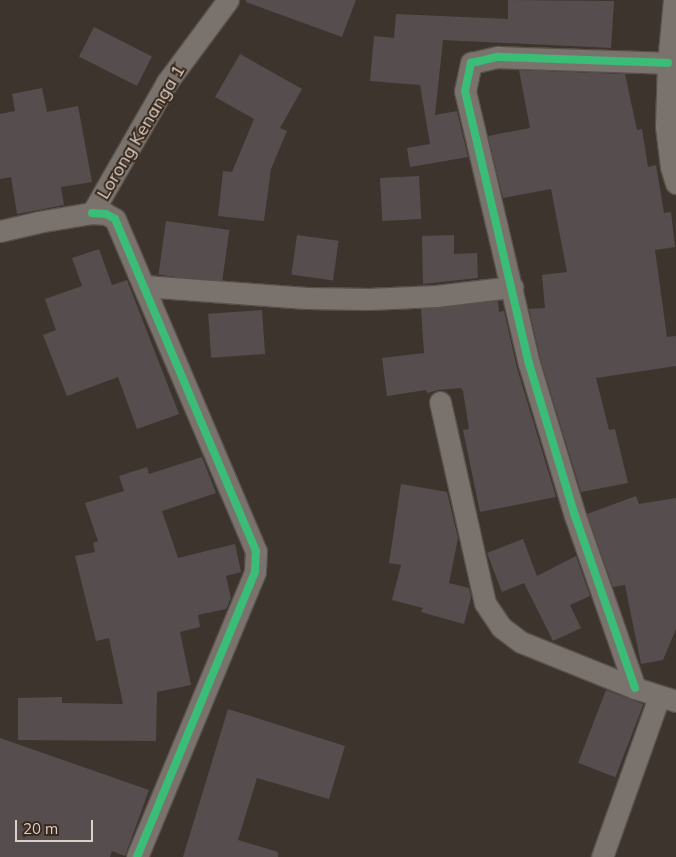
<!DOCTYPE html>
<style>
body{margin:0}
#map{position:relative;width:676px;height:857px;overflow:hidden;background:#3e342e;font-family:Mulish,sans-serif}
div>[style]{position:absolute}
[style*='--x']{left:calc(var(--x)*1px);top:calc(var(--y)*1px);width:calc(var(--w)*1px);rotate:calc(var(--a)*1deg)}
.building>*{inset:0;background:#564e4e;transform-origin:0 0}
.roads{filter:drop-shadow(1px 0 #58504a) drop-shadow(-1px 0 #58504a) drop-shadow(0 1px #58504a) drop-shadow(0 -1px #58504a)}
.minor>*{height:21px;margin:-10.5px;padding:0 10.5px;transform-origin:10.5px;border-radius:10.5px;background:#7a736d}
.cycleway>*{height:8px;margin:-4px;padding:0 4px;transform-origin:4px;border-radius:4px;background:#3abd76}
span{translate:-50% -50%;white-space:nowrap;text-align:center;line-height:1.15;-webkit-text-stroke:4px #3a291d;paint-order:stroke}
.street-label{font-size:18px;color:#dbd0c8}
.scale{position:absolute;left:15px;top:820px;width:78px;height:22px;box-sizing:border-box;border:2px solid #dbd0c8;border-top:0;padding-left:6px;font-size:15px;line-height:18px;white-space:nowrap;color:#dbd0c8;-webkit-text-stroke:4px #3a291d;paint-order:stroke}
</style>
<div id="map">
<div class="building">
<i style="clip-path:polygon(246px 0,356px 0,342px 37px,246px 2px)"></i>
<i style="clip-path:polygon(508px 0,614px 1px,611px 48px,443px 40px,435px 115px,457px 111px,468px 157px,410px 167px,407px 148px,430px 144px,420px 85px,370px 81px,374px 36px,394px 38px,396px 14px,508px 19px)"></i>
<i style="left:94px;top:27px;width:65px;height:33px;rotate:27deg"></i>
<i style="clip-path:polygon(240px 54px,302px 89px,280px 128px,287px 131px,271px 169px,264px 221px,218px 216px,223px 171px,232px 172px,254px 119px,215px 97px)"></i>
<i style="clip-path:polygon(519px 70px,625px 74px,637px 130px,642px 129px,648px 167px,656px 165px,664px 213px,671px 212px,675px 247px,655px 250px,667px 337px,676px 336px,676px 366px,596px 378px,609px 430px,615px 429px,628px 483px,581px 492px,541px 361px,529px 309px,545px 308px,542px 275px,567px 272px,551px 189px,503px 198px,488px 136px,530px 128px)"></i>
<i style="clip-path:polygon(42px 88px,47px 112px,78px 106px,92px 182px,61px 187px,64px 205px,17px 214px,11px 177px,0 179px,0 114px,15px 111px,12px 94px)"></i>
<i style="left:419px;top:176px;width:43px;height:39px;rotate:87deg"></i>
<i style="left:166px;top:221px;width:64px;height:54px;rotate:8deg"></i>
<i style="left:297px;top:235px;width:42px;height:40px;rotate:8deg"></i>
<i style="clip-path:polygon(454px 235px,454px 254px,477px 253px,478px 278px,423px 284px,422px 236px)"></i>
<i style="clip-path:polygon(99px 249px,112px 285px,127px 280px,179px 414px,137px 429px,118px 377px,67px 396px,43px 335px,56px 330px,45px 299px,82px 286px,72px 258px)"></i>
<i style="clip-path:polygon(498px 301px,499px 312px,504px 311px,517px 368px,556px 497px,480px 512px,463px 430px,469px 429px,463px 391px,461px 388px,438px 390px,427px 393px,426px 390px,387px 396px,382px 358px,424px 353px,421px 309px)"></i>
<i style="left:262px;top:310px;width:44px;height:54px;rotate:86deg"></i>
<i style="clip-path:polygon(202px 457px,216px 493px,162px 511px,178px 558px,235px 544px,241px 572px,226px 576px,231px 598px,226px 609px,198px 615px,200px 627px,180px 632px,191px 685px,157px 692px,156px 741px,18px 740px,18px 698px,62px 697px,62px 703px,123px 704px,109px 638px,96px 641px,75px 556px,95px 552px,93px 543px,98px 541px,85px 503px,124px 491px,119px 476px,147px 467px,149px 474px)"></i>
<i style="clip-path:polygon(401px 484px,447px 492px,458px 538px,449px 583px,469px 588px,471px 597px,464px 624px,421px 612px,423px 608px,392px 600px,401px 565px,389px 563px)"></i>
<i style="clip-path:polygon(636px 496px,639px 504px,676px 498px,676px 629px,663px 660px,641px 664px,625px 585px,613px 587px,587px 514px)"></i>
<i style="clip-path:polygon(523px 539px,537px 576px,576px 556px,590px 596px,570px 605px,581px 628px,553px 641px,524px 583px,502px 592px,487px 553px)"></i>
<i style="left:606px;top:690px;width:40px;height:78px;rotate:21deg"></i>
<i style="clip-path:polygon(228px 709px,345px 746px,329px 799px,257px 778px,238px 840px,278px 852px,278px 857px,183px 857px)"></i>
<i style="clip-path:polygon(0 738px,149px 790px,125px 856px,112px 851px,110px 857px,0 857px)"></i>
</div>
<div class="roads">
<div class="minor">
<i style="--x:674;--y:0;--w:63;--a:95.4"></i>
<i style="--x:668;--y:63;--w:63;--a:91.8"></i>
<i style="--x:666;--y:126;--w:41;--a:83"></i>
<i style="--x:671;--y:167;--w:17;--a:73"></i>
<i style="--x:92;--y:213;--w:14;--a:4"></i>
<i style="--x:106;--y:214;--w:10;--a:29"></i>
<i style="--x:115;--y:219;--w:361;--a:67"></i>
<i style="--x:256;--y:551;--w:21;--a:93"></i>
<i style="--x:255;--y:572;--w:308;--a:112.5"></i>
<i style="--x:0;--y:231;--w:39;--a:-13"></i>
<i style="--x:38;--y:222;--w:55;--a:-9.5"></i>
<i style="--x:92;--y:213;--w:151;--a:-60.2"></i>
<i style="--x:167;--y:82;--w:102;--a:-53.4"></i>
<i style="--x:144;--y:286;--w:163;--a:4.2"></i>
<i style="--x:307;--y:298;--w:62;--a:0.9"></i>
<i style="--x:369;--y:299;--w:67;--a:-2.6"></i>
<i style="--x:436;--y:296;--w:77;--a:-6.8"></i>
<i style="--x:440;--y:402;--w:206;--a:77.4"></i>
<i style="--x:485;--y:603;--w:29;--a:56"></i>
<i style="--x:501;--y:627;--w:25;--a:37"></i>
<i style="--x:521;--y:642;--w:123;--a:22"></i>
<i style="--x:635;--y:688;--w:43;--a:17.6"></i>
<i style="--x:635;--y:688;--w:182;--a:-109.2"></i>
<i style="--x:575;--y:516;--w:159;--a:-106.8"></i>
<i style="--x:529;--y:364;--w:280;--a:-103.2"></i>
<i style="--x:465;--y:91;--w:29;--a:-78"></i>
<i style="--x:471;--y:63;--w:28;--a:-13"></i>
<i style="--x:498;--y:57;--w:170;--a:2"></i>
<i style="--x:602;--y:857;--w:170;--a:-70.4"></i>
</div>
</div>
<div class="cycleway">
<i style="--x:92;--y:213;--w:14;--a:4"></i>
<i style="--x:106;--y:214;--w:10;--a:29"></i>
<i style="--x:115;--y:219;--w:361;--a:67"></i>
<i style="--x:256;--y:551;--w:21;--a:93"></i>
<i style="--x:255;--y:572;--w:308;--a:112.5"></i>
<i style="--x:635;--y:688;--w:182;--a:-109.2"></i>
<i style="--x:575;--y:516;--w:159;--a:-106.8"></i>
<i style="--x:529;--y:364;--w:280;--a:-103.2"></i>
<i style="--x:465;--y:91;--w:29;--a:-78"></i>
<i style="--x:471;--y:63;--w:28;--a:-13"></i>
<i style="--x:498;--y:57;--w:170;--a:2"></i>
</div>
<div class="street-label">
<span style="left:141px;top:132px;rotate:-59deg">Lorong Kenanga 1</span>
</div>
<div class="scale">20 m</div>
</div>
